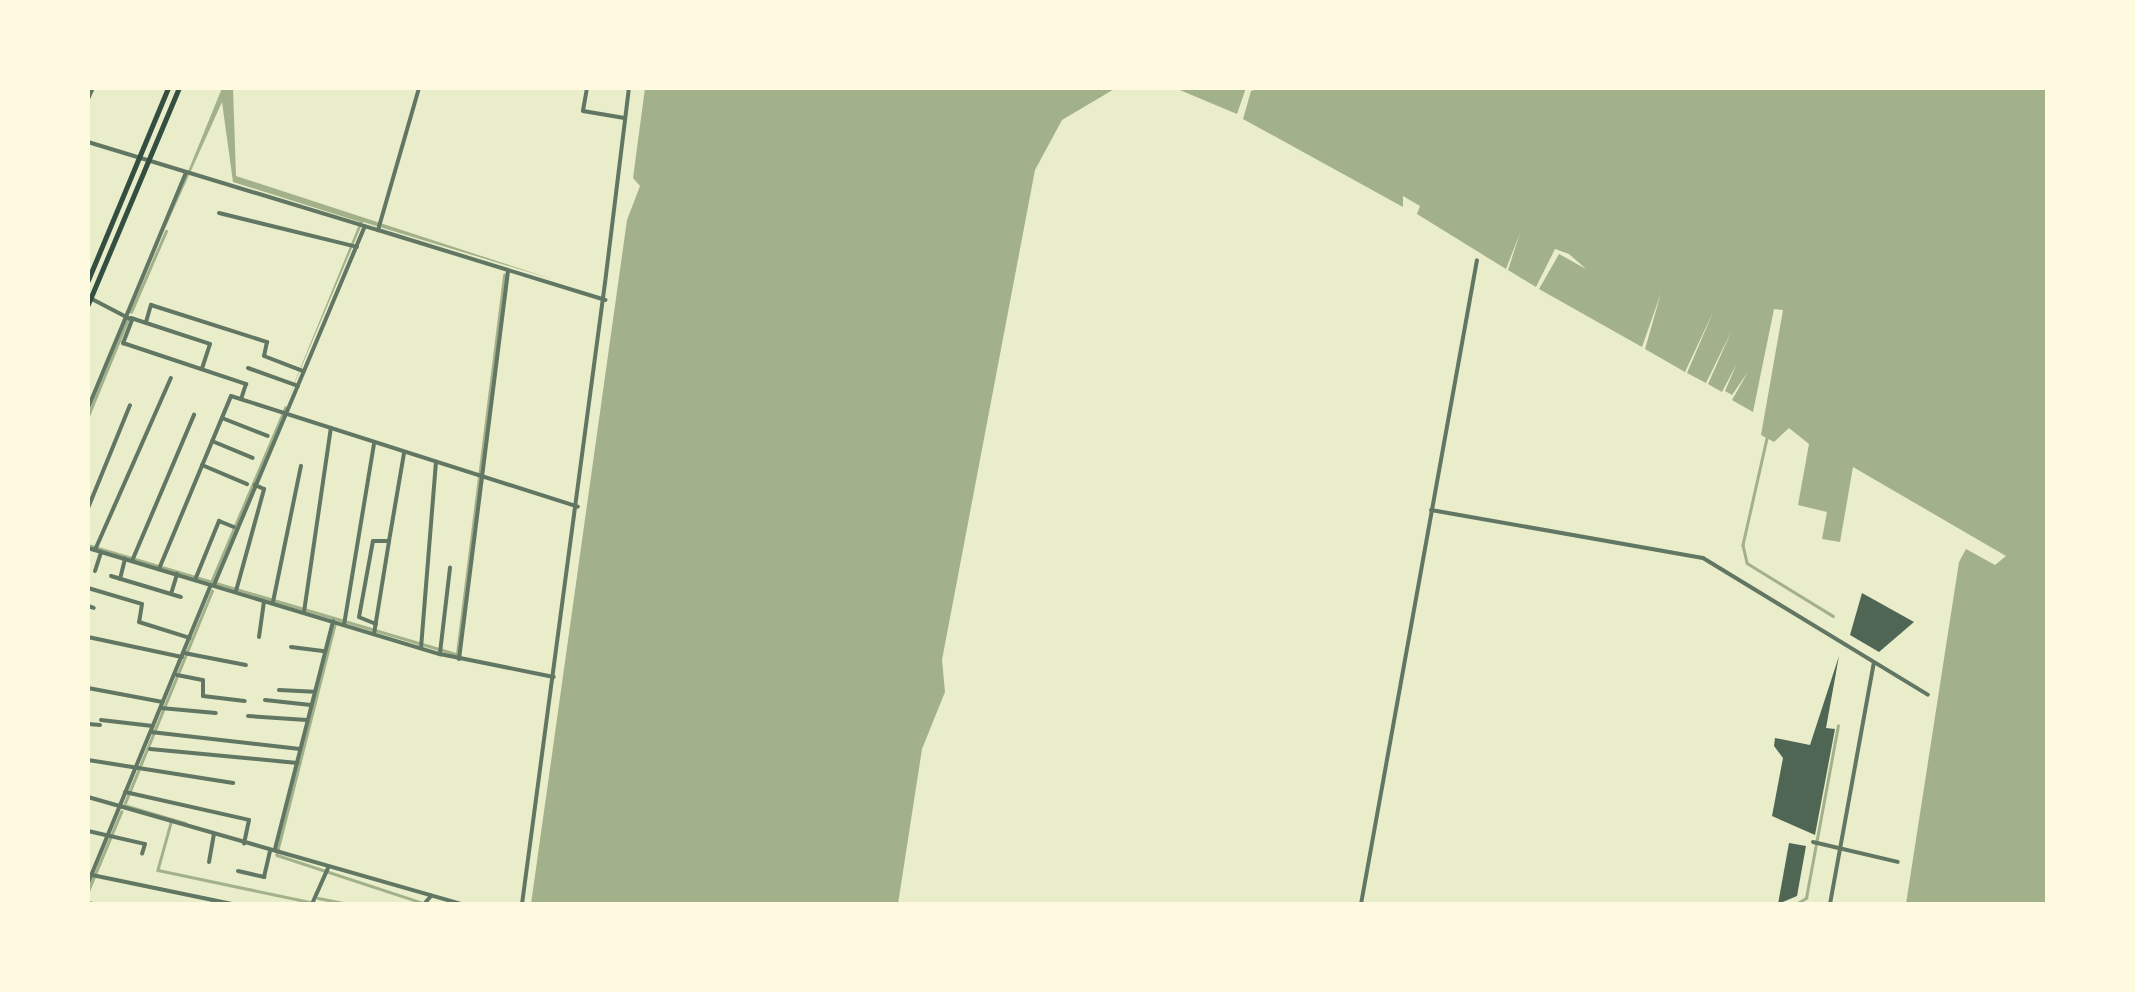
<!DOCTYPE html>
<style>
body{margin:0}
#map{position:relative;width:2135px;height:992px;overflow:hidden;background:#e9edc9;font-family:"Asap Condensed",sans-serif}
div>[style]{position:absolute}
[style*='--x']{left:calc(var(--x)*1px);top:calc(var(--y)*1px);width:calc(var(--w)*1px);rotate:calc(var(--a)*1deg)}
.water>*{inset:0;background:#a3b18a}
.stream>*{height:2.5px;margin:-1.25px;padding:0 1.25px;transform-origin:1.25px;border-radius:1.25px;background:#a3b18a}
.building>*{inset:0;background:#4f6655}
.minor>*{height:4px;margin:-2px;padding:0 2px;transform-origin:2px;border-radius:2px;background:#617663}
.tertiary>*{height:4px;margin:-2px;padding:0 2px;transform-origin:2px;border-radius:2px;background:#617663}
.primary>*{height:5px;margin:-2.5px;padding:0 2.5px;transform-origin:2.5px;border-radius:2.5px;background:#344e41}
span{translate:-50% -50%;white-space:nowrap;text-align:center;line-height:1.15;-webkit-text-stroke:9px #fefae0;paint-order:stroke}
.frame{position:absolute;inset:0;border:90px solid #fefae0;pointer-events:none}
</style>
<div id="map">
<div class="water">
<i style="clip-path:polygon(222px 88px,233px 88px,236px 176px,555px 280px,363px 222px,284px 408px,360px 222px,233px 182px,222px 102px,163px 233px)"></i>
<i style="clip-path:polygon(645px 88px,1116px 88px,1062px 120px,1035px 170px,942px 660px,945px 692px,922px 749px,898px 904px,531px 904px,627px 220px,640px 186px,633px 178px)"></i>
<i style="clip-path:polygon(1175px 88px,1246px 88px,1237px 114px)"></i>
<i style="clip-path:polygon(1262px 88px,2047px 88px,2047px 904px,1906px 904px,1959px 562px,1966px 549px,1995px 565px,2006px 556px,1853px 467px,1840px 542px,1822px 539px,1827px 512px,1798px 505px,1809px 444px,1789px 428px,1774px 442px,1761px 435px,1783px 310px,1774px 309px,1753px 412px,1732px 400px,1748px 372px,1732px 395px,1725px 391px,1737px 363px,1722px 392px,1708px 384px,1732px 330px,1706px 383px,1687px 373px,1714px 310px,1685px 372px,1645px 349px,1661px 293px,1642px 347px,1539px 289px,1559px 254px,1586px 269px,1569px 254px,1555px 249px,1536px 287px,1508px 270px,1520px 233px,1506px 269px,1417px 214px,1420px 206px,1403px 196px,1403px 207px,1243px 119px,1251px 91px)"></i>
</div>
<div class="stream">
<i style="--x:131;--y:312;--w:88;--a:-66.6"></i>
<i style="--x:88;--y:416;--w:103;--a:-67.7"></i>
<i style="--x:1768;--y:434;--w:114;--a:102.7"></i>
<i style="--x:1743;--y:545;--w:18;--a:77"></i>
<i style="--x:1747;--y:563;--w:101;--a:31.6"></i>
<i style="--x:88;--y:545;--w:385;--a:16.5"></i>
<i style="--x:457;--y:654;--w:382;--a:-82.9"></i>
<i style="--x:212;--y:580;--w:187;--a:-67"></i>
<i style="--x:335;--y:625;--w:237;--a:104.2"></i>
<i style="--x:277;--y:855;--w:157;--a:18.2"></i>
<i style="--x:125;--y:803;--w:229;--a:-67.7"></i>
<i style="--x:124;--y:805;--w:64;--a:16.4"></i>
<i style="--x:171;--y:823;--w:49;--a:105.5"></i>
<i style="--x:158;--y:870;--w:155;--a:11.9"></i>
<i style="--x:88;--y:891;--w:86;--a:-67.3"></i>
<i style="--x:318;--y:898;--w:31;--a:11"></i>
<i style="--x:1796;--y:904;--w:12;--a:-31"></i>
<i style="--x:1806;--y:898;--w:175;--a:-79.5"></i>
</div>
<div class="building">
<i style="clip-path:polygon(1862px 593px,1914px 622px,1879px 652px,1850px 635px)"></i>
<i style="clip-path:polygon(1839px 656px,1826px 728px,1835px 729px,1815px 835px,1772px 816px,1783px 758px,1774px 746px,1775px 738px,1810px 745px)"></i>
<i style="clip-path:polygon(1789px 843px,1806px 846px,1797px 896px,1778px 904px)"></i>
</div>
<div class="minor">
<i style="--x:587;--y:88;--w:23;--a:100"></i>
<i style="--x:583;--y:111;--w:42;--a:9.7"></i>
<i style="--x:88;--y:99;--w:12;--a:-66"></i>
<i style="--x:88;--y:142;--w:303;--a:16.9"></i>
<i style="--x:219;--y:213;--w:142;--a:13.8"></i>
<i style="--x:605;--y:283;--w:196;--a:-83"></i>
<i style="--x:90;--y:298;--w:47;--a:27.6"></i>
<i style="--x:132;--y:320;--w:25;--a:111"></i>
<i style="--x:123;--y:343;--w:130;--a:18.4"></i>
<i style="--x:246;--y:384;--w:16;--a:108"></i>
<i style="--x:131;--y:318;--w:83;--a:18.2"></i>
<i style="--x:210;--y:344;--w:26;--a:108"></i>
<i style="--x:146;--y:322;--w:18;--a:-74"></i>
<i style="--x:151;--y:305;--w:122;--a:17.7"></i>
<i style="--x:267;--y:342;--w:14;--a:102"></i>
<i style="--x:264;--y:356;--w:42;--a:21"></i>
<i style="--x:248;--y:368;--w:53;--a:19.8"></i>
<i style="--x:88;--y:408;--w:255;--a:-67.4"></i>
<i style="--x:222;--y:418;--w:49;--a:21.4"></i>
<i style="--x:212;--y:441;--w:44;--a:22.5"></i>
<i style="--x:202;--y:465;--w:49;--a:22.9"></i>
<i style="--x:88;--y:508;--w:111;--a:-67.8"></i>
<i style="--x:88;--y:548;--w:368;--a:16.8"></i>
<i style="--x:440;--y:654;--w:116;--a:11.4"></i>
<i style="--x:95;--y:550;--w:188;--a:-66.2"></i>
<i style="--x:132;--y:561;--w:159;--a:-67"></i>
<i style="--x:159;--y:569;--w:187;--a:-67.4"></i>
<i style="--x:231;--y:396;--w:364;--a:17.7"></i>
<i style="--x:95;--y:571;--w:20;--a:-72"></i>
<i style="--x:111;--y:576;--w:73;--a:16.7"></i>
<i style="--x:120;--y:579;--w:21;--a:-76"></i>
<i style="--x:195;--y:580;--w:64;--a:-67.9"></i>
<i style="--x:219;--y:521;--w:16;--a:22"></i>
<i style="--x:214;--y:585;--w:389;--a:-67.2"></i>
<i style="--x:88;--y:588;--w:56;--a:16.5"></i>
<i style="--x:142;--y:604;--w:18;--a:99"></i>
<i style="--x:139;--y:622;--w:53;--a:17.4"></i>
<i style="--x:236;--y:591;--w:106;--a:-74.6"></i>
<i style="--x:264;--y:489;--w:10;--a:-156"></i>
<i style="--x:171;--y:594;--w:21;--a:-73"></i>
<i style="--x:273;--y:602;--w:139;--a:-78.4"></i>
<i style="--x:88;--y:606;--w:6;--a:18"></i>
<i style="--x:304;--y:612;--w:186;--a:-81.7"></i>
<i style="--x:376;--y:624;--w:18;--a:-158"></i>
<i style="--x:359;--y:617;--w:77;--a:-79.6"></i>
<i style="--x:373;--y:541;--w:16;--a:0"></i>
<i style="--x:389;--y:541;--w:89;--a:-80.3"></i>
<i style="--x:344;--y:625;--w:183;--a:-80.6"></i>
<i style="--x:374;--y:634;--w:94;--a:-80.8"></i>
<i style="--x:88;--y:637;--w:96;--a:12"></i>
<i style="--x:259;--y:637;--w:35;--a:-82"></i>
<i style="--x:291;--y:647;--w:34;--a:7"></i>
<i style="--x:421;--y:648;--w:186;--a:-85.4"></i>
<i style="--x:184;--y:653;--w:63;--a:11"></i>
<i style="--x:440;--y:653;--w:86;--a:-83.3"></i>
<i style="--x:459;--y:659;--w:391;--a:-82.8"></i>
<i style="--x:177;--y:675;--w:26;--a:11"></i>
<i style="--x:203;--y:680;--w:16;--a:90"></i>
<i style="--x:203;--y:696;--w:42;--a:6.8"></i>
<i style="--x:88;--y:688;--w:76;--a:10.6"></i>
<i style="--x:279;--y:690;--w:35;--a:3"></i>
<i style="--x:265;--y:700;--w:46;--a:6.2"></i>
<i style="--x:161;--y:708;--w:55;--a:5.2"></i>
<i style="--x:248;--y:716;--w:59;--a:3.9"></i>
<i style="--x:101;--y:720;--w:52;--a:6.6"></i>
<i style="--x:88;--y:724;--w:12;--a:5"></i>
<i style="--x:151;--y:732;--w:150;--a:6.5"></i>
<i style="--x:150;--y:749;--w:148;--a:5.4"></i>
<i style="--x:88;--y:760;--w:147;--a:9"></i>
<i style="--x:125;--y:792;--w:127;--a:12.7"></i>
<i style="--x:249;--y:820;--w:24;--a:102"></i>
<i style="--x:88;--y:797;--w:388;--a:16"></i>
<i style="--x:88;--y:831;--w:58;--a:12.8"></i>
<i style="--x:145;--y:844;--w:10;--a:107"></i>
<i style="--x:1813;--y:842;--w:87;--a:13.2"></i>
<i style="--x:275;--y:849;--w:235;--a:-75.7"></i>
<i style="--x:209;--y:862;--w:28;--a:-80"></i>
<i style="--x:238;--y:871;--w:27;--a:13"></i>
<i style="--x:264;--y:877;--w:27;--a:-77"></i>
<i style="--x:92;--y:875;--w:143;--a:11.7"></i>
<i style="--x:88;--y:883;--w:322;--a:-67.6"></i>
<i style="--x:88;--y:903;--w:5;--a:11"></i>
<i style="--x:279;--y:904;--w:25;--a:0"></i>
<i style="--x:312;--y:904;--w:39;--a:-66"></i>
<i style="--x:424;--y:904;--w:11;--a:-49"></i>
</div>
<div class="tertiary">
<i style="--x:419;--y:88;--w:148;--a:106.1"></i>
<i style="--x:378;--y:230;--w:238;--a:17.1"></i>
<i style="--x:1431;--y:510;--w:276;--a:10"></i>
<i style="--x:1703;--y:558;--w:263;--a:31.3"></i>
<i style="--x:522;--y:904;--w:627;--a:-82.39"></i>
<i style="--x:1361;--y:904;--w:654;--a:-79.79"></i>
<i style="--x:1830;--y:904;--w:245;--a:-79.7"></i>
</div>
<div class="primary">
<i style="--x:88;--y:280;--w:208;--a:-67.4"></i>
<i style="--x:88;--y:304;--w:234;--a:-67.2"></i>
</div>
<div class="frame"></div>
</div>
